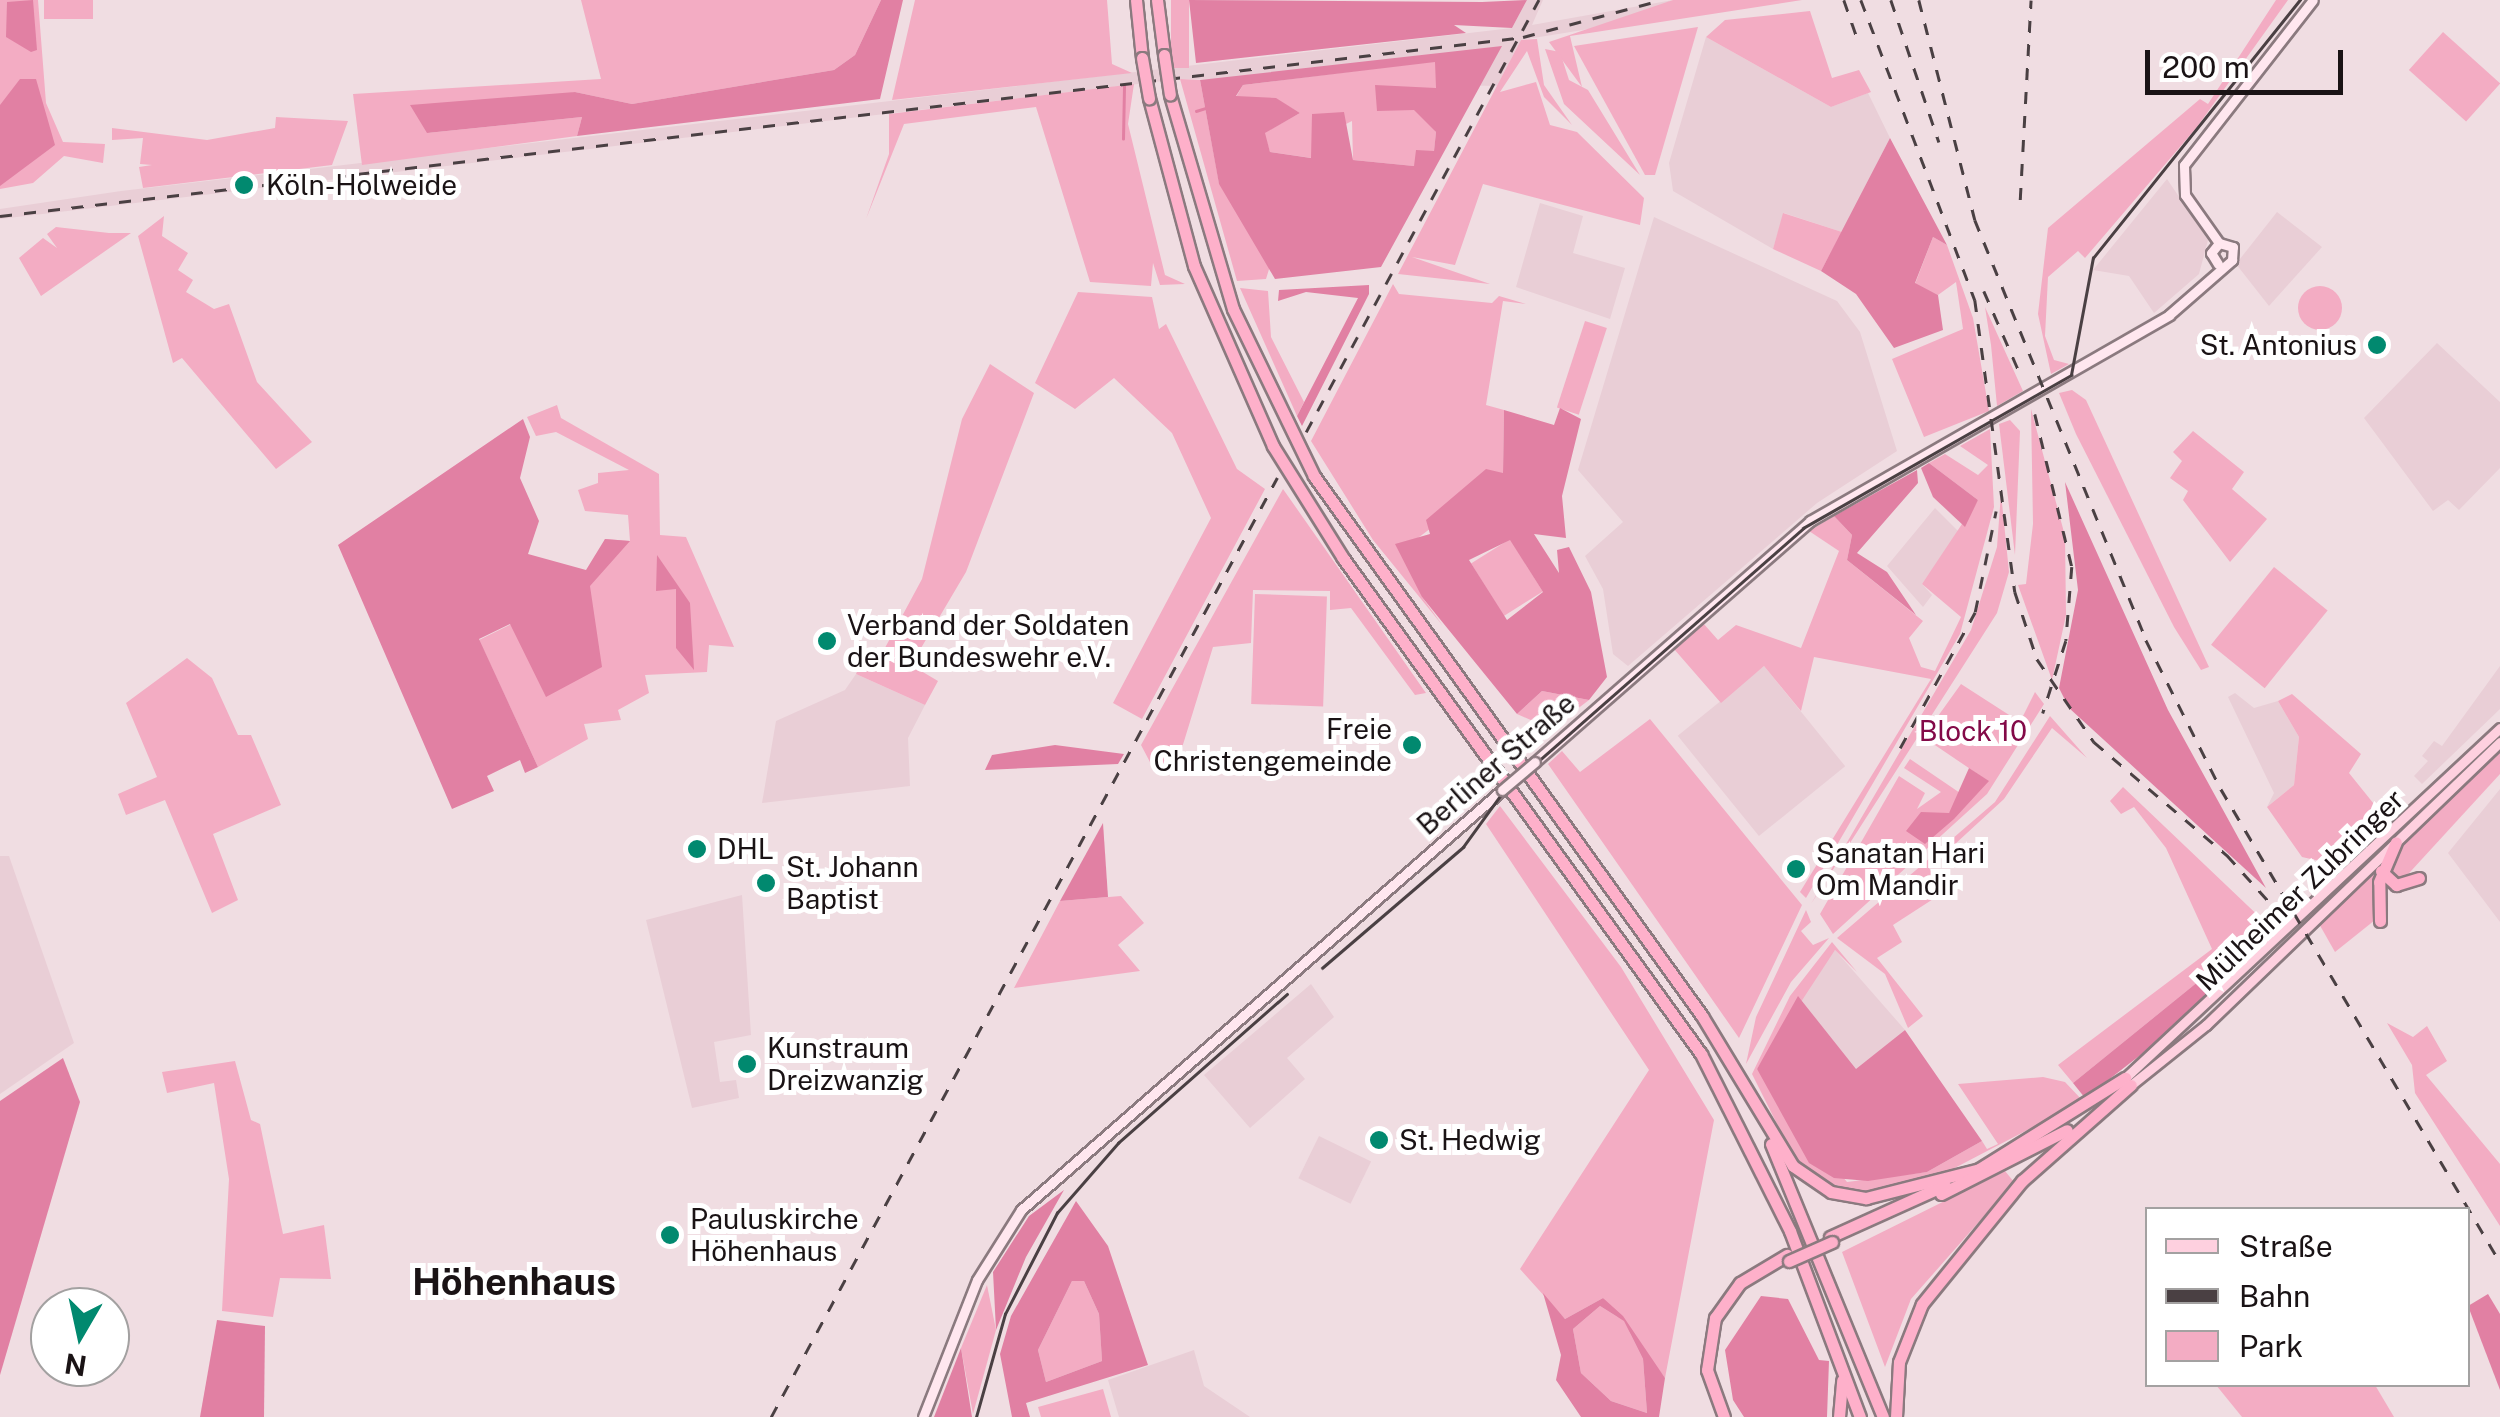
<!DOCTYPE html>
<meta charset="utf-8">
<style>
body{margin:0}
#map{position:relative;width:2500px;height:1417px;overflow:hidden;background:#f0dde2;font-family:"Public Sans",sans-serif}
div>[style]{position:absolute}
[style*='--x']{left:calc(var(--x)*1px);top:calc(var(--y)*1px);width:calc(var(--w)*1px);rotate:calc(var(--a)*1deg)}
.built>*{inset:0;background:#e9ced6;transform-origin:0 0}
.green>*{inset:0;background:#f3acc3;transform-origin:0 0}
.round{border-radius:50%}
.forest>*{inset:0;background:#e180a3}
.water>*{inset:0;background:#e280a3}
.stream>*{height:2.5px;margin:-1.25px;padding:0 1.25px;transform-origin:1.25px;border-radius:1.25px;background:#e280a3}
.roads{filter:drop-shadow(2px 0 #8b7a7f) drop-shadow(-2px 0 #8b7a7f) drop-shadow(0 2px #8b7a7f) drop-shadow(0 -2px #8b7a7f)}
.secondary>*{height:9px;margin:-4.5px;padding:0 4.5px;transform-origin:4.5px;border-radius:4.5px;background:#ffe7ef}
.primary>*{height:9px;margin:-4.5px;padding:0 4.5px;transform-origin:4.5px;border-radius:4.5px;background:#fed0df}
.highway>*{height:11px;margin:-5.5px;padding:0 5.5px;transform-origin:5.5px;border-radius:5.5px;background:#feb0ca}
.tram>*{height:2.5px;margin:-1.25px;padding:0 1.25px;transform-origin:1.25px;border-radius:1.25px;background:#4a4043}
.rail>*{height:2.5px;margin-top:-1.25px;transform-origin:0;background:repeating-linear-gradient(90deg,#4a4043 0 12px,transparent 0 24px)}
.bridges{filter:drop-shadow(2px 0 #8b7a7f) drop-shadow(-2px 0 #8b7a7f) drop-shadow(0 2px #8b7a7f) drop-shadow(0 -2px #8b7a7f)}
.secondary-bridge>*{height:9px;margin:-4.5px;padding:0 4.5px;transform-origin:4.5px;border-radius:4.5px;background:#ffe7ef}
.highway-bridge>*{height:11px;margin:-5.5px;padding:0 5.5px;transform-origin:5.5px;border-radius:5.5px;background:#feb0ca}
.dots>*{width:28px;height:28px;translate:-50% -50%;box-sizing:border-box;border:5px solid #fff;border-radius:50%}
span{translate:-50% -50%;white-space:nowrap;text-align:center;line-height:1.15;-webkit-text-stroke:10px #fff;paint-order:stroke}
.poi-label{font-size:28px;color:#1a1315}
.left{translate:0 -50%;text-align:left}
.right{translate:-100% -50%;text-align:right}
.park-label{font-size:28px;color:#830a48}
.street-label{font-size:28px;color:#1a1315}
.district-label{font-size:38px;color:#1a1315;font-weight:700}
.legend{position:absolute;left:2145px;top:1207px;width:325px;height:180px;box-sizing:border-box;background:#fff;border:2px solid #a3a1a1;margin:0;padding:12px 18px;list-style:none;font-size:30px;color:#1a1315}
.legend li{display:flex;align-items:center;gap:20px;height:50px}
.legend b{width:50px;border:2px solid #a3a1a1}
.north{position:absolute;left:30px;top:1287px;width:100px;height:100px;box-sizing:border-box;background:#fff;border:2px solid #a3a1a1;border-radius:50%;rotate:189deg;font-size:28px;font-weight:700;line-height:40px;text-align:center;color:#1a1315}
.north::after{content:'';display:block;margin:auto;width:35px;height:45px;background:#01896f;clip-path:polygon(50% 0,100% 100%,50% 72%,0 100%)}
.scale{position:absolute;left:2145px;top:50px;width:198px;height:45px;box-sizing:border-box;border:5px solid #1a1315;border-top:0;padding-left:12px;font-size:30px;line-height:35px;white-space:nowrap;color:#1a1315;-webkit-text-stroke:8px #fff;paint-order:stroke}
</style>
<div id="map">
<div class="built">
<i style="clip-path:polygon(1527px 0,1543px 0,1532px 25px,1673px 0,1620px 24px,1521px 40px,1497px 86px,1180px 79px,0 219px,0 209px,121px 191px,1512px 28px)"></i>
<i style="clip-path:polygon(1706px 37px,1831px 107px,1868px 93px,1890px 138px,1842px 232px,1784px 213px,1773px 249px,1673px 191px,1669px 163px)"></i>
<i style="clip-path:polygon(2167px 179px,2208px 240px,2199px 274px,2154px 313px,2129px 276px,2093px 270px)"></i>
<i style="clip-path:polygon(1540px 203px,1583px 216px,1573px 253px,1625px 268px,1610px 319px,1516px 287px)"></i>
<i style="clip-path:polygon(2277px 212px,2322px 247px,2269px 306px,2236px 264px)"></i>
<i style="clip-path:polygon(1654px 217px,1837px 301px,1860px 332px,1897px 451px,1817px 503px,1628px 666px,1613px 654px,1603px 589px,1585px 556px,1623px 522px,1578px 470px)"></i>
<i style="clip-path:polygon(2437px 343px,2500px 402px,2500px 468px,2459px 510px,2448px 500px,2433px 511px,2364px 418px)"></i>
<i style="clip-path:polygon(1935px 508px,1959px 532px,1922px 584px,1932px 595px,1923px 607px,1887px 566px)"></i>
<i style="left:1764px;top:666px;width:129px;height:111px;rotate:51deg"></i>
<i style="clip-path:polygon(2500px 666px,2500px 709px,2422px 784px,2414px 776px,2428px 761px,2422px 756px,2434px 741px,2442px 746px)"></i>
<i style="clip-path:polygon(856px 674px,925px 705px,908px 738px,910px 786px,762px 803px,776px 721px,845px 690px)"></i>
<i style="clip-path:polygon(2235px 693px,2254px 708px,2278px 701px,2299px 737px,2294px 785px,2267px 807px,2274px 793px,2228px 697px)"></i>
<i style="clip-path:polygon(2500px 789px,2500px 922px,2448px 853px)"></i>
<i style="clip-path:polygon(0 856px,9px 856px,74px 1043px,0 1094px)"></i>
<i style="clip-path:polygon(742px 895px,751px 1035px,714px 1042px,720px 1082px,736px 1080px,739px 1098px,692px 1108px,646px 920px)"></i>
<i style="clip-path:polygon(1835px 950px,1905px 1030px,1856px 1070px,1798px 996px)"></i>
<i style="clip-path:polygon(1311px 984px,1334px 1017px,1287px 1058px,1305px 1079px,1250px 1128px,1204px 1075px)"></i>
<i style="left:1319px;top:1136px;width:58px;height:47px;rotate:26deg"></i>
<i style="clip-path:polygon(1194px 1350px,1204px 1386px,1250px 1417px,1119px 1417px,1108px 1380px)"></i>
</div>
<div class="green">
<i style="clip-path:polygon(0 0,38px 0,46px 103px,63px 142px,105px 144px,103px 163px,64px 156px,33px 183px,0 189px)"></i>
<i style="left:44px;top:0;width:49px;height:19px"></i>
<i style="clip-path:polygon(581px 0,881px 0,855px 55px,834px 70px,632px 104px,575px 92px,427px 133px,582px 117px,577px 136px,362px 165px,353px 94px,601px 79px)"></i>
<i style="clip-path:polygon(915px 0,1107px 0,1112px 64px,1132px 73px,892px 100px)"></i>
<i style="left:1171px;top:0;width:18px;height:68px"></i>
<i style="clip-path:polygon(1673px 0,1802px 0,1570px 36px,1582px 87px,1549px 42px)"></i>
<i style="clip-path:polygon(2276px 0,2288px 0,2197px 127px,2085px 258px,2078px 251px,2048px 277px,2045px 336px,2054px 360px,2069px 364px,2051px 374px,2038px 314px,2048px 228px,2200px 99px,2208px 104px)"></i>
<i style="clip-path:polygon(1810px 11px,1832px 78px,1859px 70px,1871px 92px,1831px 107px,1706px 37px,1725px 20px)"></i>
<i style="clip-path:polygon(1698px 27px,1655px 175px,1645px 175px,1574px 46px)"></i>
<i style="left:2443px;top:32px;width:77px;height:51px;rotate:42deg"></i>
<i style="clip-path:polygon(1537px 39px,1544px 85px,1572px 125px,1544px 97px,1527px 51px,1500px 92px,1536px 82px,1550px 125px,1577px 132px,1644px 198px,1640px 225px,1483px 184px,1455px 265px,1412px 257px,1490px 284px,1398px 274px,1521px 40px)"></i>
<i style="clip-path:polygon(1545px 49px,1560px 52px,1569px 80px,1588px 90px,1640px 175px,1564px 104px)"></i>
<i style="clip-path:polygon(1436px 61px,1436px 88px,1406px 89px,1436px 132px,1434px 152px,1414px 166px,1353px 160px,1352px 121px,1316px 139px,1312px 158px,1270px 152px,1264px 133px,1300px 113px,1276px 99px,1236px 97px,1243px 85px)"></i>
<i style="clip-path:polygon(1180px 79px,1200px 80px,1219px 183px,1270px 266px,1266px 279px,1237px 281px)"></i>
<i style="clip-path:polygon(1134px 84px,1128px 124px,1165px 275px,1185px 284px,1160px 285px,1153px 263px,1151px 286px,1090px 282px,1036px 107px,904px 124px,866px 219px,889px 154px,889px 114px)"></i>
<i style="clip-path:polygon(276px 117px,348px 121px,332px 165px,143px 188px,139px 167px,152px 165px,140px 164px,143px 138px,112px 140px,112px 128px,207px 140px,275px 128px)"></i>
<i style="clip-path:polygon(1783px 213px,1842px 232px,1821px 271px,1773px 249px)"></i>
<i style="clip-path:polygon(164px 216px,162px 236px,188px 253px,178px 270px,193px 280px,186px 292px,214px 309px,229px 304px,257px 382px,312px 442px,276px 469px,182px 358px,173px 363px,138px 236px)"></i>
<i style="clip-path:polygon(56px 227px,109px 233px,131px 233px,41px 296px,19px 258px,43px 238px,57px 248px,47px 234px)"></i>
<i style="clip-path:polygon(1933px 237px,1947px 245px,1973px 318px,1989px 411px,1924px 437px,1892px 359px,1963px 329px,1956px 282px,1938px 295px,1915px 284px)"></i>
<i style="clip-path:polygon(1393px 284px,1399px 294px,1492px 303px,1499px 296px,1526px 304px,1503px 301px,1486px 405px,1504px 410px,1503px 473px,1414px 541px,1422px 597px,1443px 626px,1373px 540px,1311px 441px)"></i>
<i class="round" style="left:2298px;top:286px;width:44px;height:44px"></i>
<i style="clip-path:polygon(1240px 288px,1268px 291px,1271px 337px,1304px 402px,1297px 416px)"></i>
<i style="clip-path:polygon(1078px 292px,1152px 297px,1159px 329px,1166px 324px,1237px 469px,1265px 489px,1142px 719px,1113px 703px,1211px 518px,1172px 433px,1114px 378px,1075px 409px,1035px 383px)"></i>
<i style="clip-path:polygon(1985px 307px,2023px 391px,1997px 406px,1991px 345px)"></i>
<i style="left:1585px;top:321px;width:23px;height:91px;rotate:18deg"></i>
<i style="clip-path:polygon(990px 364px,1034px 393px,966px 572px,911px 665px,938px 681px,925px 705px,856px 674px,866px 652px,879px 659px,922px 579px,962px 419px)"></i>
<i style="clip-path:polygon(2072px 390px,2086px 400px,2209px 667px,2201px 670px,2174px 627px,2076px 434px,2059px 393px)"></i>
<i style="clip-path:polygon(557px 405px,561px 418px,659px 474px,660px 535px,686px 537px,734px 647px,709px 645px,707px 672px,645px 675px,649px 693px,618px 710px,621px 720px,584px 724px,588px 739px,538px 767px,479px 640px,589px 586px,605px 539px,630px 541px,628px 515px,585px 511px,578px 490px,598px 483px,598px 473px,629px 470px,556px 432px,536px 436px,527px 417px)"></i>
<i style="clip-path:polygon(2031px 409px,2065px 536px,2066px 615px,2052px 680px,2018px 585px,2026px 584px,2033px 524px)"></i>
<i style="clip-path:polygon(2010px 420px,2020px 431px,2015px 555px,1999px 424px)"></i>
<i style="clip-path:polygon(1990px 429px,1994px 507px,1960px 634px,1806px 898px,1800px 892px,1931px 679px,1814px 657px,1801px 711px,1764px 666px,1721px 703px,1674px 649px,1703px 623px,1718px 640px,1736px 625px,1801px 648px,1839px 551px,1809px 531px,1834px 516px,1852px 535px,1847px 560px,1923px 621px,1909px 638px,1921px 667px,1935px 671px,1961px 617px,1922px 584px,1978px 500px,1929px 463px,1945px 454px,1978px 475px,1988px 465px,1960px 446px)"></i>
<i style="clip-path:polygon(2193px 431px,2244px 472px,2232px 489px,2267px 519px,2230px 562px,2183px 500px,2188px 491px,2170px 478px,2182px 461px,2173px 452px)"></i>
<i style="clip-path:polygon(1283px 489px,1426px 693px,1415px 695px,1351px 608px,1330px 610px,1330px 591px,1253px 590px,1251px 643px,1213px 647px,1177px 764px,1151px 764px,1141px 745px)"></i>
<i style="clip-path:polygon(2001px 493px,2009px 572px,1997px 613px,1811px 904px,1971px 630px,1997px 547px)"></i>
<i style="left:1510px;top:539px;width:62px;height:46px;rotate:58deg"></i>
<i style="left:2274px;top:567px;width:69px;height:100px;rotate:39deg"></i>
<i style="left:1255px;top:594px;width:72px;height:110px;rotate:2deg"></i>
<i style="clip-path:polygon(187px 658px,212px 678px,238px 735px,251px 735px,281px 805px,213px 834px,238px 900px,212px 913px,165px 800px,126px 815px,118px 794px,157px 777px,126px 703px)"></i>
<i style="clip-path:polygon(1961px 684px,2020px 722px,2035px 692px,2044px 704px,1987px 794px,1833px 934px,1820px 914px,1899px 776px,1925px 793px,1917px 809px,1941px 792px,1904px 768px,1910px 759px,1963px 795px,1925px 844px,1988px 781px,1923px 737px)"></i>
<i style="clip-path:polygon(1542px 691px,1589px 700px,1551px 729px,1517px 714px)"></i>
<i style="clip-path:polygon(2292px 694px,2361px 754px,2349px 773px,2386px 819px,2342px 866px,2302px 857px,2267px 807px,2294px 785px,2299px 737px,2278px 701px)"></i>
<i style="clip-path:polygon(2050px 716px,2087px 758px,2052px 728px,2004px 799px,1929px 868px,1944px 892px,1893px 925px,1902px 942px,1877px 958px,1923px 1016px,1908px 1028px,1885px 974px,1837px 938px,1995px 802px)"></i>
<i style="clip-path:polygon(1650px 719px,1802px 905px,1739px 1038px,1548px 764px,1562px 751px,1580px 772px)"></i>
<i style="clip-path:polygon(2500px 750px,2500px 774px,2400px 883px,2386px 871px,2392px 856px)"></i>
<i style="clip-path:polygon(2123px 787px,2268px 925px,2073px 1083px,2058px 1065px,2212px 949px,2166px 848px,2134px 807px,2121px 814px,2110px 801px)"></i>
<i style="clip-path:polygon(1500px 806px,1621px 967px,1714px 1120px,1665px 1378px,1603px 1298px,1565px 1319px,1520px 1269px,1649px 1070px,1486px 824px)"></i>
<i style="clip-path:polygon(2379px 865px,2375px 920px,2335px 952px,2318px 922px)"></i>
<i style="clip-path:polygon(1121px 896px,1144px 923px,1118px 945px,1140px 971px,1014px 988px,1060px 901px)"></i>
<i style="clip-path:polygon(1806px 910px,1811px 922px,1801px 931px,1813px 945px,1829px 938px,1791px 982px,1746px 1064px,1756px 1017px)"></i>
<i style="clip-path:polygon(1832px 942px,1857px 972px,1835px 950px,1757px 1069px,1847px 1182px,1927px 1172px,1982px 1141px,1987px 1149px,1998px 1144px,1958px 1084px,2043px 1077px,2065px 1082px,2083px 1101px,1947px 1172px,1865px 1192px,1822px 1182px,1792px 1154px,1752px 1074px,1790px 996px)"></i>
<i style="clip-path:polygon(2387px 1023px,2413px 1037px,2427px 1026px,2447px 1061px,2426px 1075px,2500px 1164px,2500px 1226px,2415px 1093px,2412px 1065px)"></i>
<i style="clip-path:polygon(235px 1061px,251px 1120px,260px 1124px,283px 1234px,324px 1225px,331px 1279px,280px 1278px,273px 1317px,222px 1311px,229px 1179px,214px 1083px,167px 1093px,162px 1072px)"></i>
<i style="clip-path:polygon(2005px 1171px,2014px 1182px,1911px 1299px,1885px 1367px,1842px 1252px)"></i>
<i style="clip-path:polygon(1072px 1281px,1084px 1281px,1099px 1314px,1102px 1361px,1046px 1382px,1038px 1350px)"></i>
<i style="clip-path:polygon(987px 1285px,996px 1330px,973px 1414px,961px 1348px)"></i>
<i style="clip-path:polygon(1600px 1306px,1624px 1321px,1643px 1359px,1647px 1413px,1611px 1401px,1581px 1373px,1573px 1329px)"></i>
<i style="clip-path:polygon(2216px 1385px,2375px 1385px,2394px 1417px,2242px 1417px)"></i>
<i style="clip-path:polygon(1103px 1389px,1111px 1417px,1041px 1417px,1038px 1407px)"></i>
</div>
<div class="forest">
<i style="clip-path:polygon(33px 0,37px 50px,31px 52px,6px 37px,7px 2px)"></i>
<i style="clip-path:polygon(881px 0,903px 0,880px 99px,577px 136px,582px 117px,427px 133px,410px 105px,575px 92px,632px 104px,834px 70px,855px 55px)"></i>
<i style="clip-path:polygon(1189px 0,1482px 2px,1527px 0,1512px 28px,1454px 25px,1466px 33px,1196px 63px)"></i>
<i style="clip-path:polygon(evenodd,1502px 46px,1381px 267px,1275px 279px,1219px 184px,1200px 80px,1502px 46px,1435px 62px,1436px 88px,1375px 85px,1377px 111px,1414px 110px,1436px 132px,1434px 151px,1416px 150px,1414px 166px,1353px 160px,1344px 112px,1312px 114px,1311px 158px,1270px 152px,1265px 133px,1300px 113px,1276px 98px,1236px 96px,1243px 85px,1435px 62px)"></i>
<i style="clip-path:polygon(20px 79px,36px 79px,55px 145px,0 186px,0 105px)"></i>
<i style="clip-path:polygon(1890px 138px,1947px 245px,1933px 237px,1915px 283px,1938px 295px,1943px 330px,1894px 348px,1856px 294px,1821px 271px)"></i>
<i style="clip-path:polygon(1369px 285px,1369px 294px,1302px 426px,1297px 416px,1358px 298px,1306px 292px,1278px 301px,1279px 290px)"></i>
<i style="clip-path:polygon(evenodd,1560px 408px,1581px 419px,1562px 496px,1566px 538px,1534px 534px,1559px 573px,1557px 550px,1569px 547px,1591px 592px,1607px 677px,1589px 700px,1542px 691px,1517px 714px,1422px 597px,1395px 544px,1430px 534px,1426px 520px,1486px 469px,1503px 473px,1504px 410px,1554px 425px,1560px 408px,1510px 540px,1543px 592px,1507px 620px,1469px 560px,1510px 540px)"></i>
<i style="clip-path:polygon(523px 419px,530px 437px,520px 478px,539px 521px,528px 554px,586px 570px,605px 539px,630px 541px,590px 586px,602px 667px,546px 697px,510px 624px,479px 639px,538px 767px,525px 773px,520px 760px,487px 776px,494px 791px,452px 809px,338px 545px)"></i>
<i style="clip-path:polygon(1929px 463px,1978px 500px,1965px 527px,1933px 497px,1921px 468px)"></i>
<i style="clip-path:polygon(1917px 470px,1918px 483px,1857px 553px,1887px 572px,1916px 615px,1847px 560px,1852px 535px,1834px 516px)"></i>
<i style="clip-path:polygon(2065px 482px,2168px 710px,2266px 888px,2069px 708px,2059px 688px,2078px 590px)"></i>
<i style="clip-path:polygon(657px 555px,690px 603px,694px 670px,676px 648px,676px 589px,656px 591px)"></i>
<i style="clip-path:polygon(1055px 745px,1124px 754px,1118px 764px,985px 770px,992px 755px)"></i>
<i style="clip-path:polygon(1969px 768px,1989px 781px,1954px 819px,1925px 844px,1906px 831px,1921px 812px,1949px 813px)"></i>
<i style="clip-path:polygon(1103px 823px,1108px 897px,1060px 901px)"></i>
<i style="clip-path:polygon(2268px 925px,2275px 934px,2183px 1022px,2085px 1098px,2073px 1083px)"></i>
<i style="clip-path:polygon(1798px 996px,1856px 1069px,1905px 1030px,1982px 1141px,1927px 1172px,1868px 1181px,1834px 1178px,1809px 1163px,1757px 1069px)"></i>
<i style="clip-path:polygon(63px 1058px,80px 1102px,0 1375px,0 1101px)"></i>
<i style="clip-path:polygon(1064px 1190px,1026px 1257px,996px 1330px,993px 1272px,1029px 1216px)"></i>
<i style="clip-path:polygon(evenodd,1076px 1201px,1108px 1246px,1148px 1365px,1026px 1403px,1030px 1417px,1012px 1417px,1000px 1354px,1011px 1316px,1076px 1201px,1072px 1281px,1084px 1281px,1099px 1314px,1102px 1361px,1046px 1382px,1038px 1350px,1072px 1281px)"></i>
<i style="clip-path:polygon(evenodd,1543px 1293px,1565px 1319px,1603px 1298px,1623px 1316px,1665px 1378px,1659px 1417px,1581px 1417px,1556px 1380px,1561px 1355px,1543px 1293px,1600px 1306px,1624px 1321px,1643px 1359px,1647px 1413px,1611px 1401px,1581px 1373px,1573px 1329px,1600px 1306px)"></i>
<i style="clip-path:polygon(2488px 1294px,2500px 1314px,2500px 1390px,2468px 1306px)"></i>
<i style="clip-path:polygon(217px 1320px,265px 1326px,264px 1417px,200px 1417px)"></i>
<i style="clip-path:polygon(961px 1348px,972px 1417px,934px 1417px)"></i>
</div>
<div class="water">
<i style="clip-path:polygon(1761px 1296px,1788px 1299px,1819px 1360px,1829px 1361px,1827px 1417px,1744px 1417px,1733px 1400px,1725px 1350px)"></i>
</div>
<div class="stream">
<i style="--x:1196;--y:111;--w:10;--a:-17"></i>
<i style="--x:1123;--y:139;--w:53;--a:-88.9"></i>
</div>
<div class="roads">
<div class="secondary">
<i style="--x:2219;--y:243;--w:59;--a:-125.3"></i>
<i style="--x:2185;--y:195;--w:30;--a:-92"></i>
<i style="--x:2184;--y:165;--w:209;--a:-52"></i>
<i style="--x:2218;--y:264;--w:13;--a:-122"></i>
<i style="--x:2211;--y:253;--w:13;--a:-51"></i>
<i style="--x:1535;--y:762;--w:366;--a:-41.2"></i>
<i style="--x:1810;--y:521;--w:414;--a:-29.8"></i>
<i style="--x:2169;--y:315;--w:84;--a:-41.1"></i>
<i style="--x:2232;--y:260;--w:13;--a:-86"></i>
<i style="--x:2233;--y:247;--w:15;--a:-164"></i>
<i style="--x:923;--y:1417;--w:147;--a:-68.5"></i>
<i style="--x:977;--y:1280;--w:83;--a:-57.8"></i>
<i style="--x:1021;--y:1210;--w:639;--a:-41.13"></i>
</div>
<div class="primary">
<i style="--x:2125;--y:1078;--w:513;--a:-43.03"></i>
<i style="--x:2131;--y:1085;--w:96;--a:-38.7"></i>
<i style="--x:2206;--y:1025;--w:408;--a:-43.9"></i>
</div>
<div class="highway">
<i style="--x:1136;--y:0;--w:58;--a:84.1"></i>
<i style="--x:1157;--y:0;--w:55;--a:82.7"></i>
<i style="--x:1170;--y:95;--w:223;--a:73.6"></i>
<i style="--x:1233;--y:309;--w:186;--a:64.1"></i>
<i style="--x:1314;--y:476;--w:665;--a:54.3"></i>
<i style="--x:1702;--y:1016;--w:175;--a:58.8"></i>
<i style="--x:1793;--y:1166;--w:46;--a:34.4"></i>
<i style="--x:1831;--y:1192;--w:36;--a:10"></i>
<i style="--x:1866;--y:1198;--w:118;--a:-14.3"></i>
<i style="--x:1149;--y:98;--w:174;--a:75"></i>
<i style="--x:1194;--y:266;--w:197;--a:66.3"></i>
<i style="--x:1273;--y:446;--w:132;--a:58"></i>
<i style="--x:1343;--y:558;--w:612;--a:54.18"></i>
<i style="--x:1701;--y:1054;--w:198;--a:63.3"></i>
<i style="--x:1790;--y:1231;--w:199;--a:69.4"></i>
<i style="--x:2381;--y:871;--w:21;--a:43"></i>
<i style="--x:2396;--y:885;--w:24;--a:-17"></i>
<i style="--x:2380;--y:921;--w:39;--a:-91"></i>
<i style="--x:2379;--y:882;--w:43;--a:-67"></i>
<i style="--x:1771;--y:1144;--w:295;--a:67.7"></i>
<i style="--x:1976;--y:1171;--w:176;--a:-32"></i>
<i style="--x:1941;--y:1194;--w:141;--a:-26.9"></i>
<i style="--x:1830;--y:1237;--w:126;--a:-24.3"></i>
<i style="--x:1724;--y:1417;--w:50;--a:-109.9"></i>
<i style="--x:1707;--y:1370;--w:53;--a:-81.3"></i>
<i style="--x:1715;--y:1318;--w:43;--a:-54.5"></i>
<i style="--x:1740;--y:1283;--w:55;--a:-30.8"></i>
<i style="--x:1839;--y:1417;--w:37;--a:-85"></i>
<i style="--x:1896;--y:1417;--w:55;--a:-86.9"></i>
<i style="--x:1899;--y:1362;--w:62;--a:-68.4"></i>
<i style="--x:1922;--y:1304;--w:159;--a:-50.9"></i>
<i style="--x:2022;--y:1181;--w:145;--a:-41.4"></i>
</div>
</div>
<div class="tram">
<i style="--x:1322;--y:968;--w:186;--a:-40.6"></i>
<i style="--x:1463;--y:847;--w:68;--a:-54"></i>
<i style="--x:1503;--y:792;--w:400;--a:-41.3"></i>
<i style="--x:1803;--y:528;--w:309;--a:-29.7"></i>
<i style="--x:2071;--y:375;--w:119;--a:-79.4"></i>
<i style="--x:2093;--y:258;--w:331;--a:-51.3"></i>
<i style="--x:976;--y:1417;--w:107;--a:-74.3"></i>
<i style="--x:1005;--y:1314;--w:114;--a:-62.8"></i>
<i style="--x:1057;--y:1213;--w:93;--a:-48.9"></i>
<i style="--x:1118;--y:1143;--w:225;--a:-41.4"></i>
</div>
<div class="rail">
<i style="--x:1844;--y:0;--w:46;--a:70.8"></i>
<i style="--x:1861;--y:0;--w:321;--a:69.2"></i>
<i style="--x:1975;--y:300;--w:295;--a:82.2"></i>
<i style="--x:2015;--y:592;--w:71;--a:71.8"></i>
<i style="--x:2037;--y:659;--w:101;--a:55.5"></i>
<i style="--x:2094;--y:742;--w:175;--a:40.4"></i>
<i style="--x:2227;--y:855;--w:82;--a:48"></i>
<i style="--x:1891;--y:0;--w:150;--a:71.3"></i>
<i style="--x:1919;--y:0;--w:227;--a:75.7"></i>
<i style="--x:1975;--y:220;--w:453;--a:67.8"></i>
<i style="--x:2146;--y:640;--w:167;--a:63.3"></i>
<i style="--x:2221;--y:789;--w:549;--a:59.47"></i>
<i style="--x:2020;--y:200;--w:200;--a:-86.9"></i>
<i style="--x:0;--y:216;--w:1533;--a:-6.7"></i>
<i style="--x:1523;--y:37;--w:143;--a:-15"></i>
<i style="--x:1984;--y:291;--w:85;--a:66.4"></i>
<i style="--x:2035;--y:414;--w:157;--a:76.4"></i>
<i style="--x:2072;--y:567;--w:74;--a:94.6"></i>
<i style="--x:2066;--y:641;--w:76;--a:107.7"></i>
<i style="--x:1306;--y:432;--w:491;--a:-61.7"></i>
<i style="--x:1900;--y:748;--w:155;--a:-61.1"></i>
<i style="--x:1975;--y:612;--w:103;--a:-78.3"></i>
<i style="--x:771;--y:1417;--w:1067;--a:-61.68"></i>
</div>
<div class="bridges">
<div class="secondary-bridge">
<i style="--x:1502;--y:790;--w:43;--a:-40.3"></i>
</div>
<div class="highway-bridge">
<i style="--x:1164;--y:55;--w:40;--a:81.5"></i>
<i style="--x:1142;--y:58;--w:41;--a:80.1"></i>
<i style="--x:1789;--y:1261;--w:47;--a:-23.8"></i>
</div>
</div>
<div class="dots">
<i style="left:244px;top:185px;background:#01896f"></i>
<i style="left:2377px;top:345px;background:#01896f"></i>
<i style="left:827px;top:641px;background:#01896f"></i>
<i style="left:1412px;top:745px;background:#01896f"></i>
<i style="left:697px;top:849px;background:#01896f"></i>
<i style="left:1796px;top:869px;background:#01896f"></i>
<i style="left:766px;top:883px;background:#01896f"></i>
<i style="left:747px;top:1064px;background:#01896f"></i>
<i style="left:1379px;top:1140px;background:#01896f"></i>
<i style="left:670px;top:1235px;background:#01896f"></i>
</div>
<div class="poi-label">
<span class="left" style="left:266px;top:185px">Köln-Holweide</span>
<span class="right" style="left:2357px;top:345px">St. Antonius</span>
<span class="left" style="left:847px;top:641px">Verband der Soldaten<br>der Bundeswehr e.V.</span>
<span class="right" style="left:1392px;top:745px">Freie<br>Christengemeinde</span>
<span class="left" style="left:717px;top:849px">DHL</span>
<span class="left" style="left:1816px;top:869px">Sanatan Hari<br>Om Mandir</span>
<span class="left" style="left:786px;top:883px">St. Johann<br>Baptist</span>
<span class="left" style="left:767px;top:1064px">Kunstraum<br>Dreizwanzig</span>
<span class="left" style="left:1399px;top:1140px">St. Hedwig</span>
<span class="left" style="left:690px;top:1235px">Pauluskirche<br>Höhenhaus</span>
</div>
<div class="park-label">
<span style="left:1973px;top:731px">Block 10</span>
</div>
<div class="street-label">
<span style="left:1496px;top:764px;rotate:-41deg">Berliner Straße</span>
<span style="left:2300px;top:890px;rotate:-44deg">Mülheimer Zubringer</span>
</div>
<div class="district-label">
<span style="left:514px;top:1282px">Höhenhaus</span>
</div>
<ul class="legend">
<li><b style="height:12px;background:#fed0df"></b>Straße</li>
<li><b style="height:12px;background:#4a4043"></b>Bahn</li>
<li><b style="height:28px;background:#f3acc3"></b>Park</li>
</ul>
<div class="north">N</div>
<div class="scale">200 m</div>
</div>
